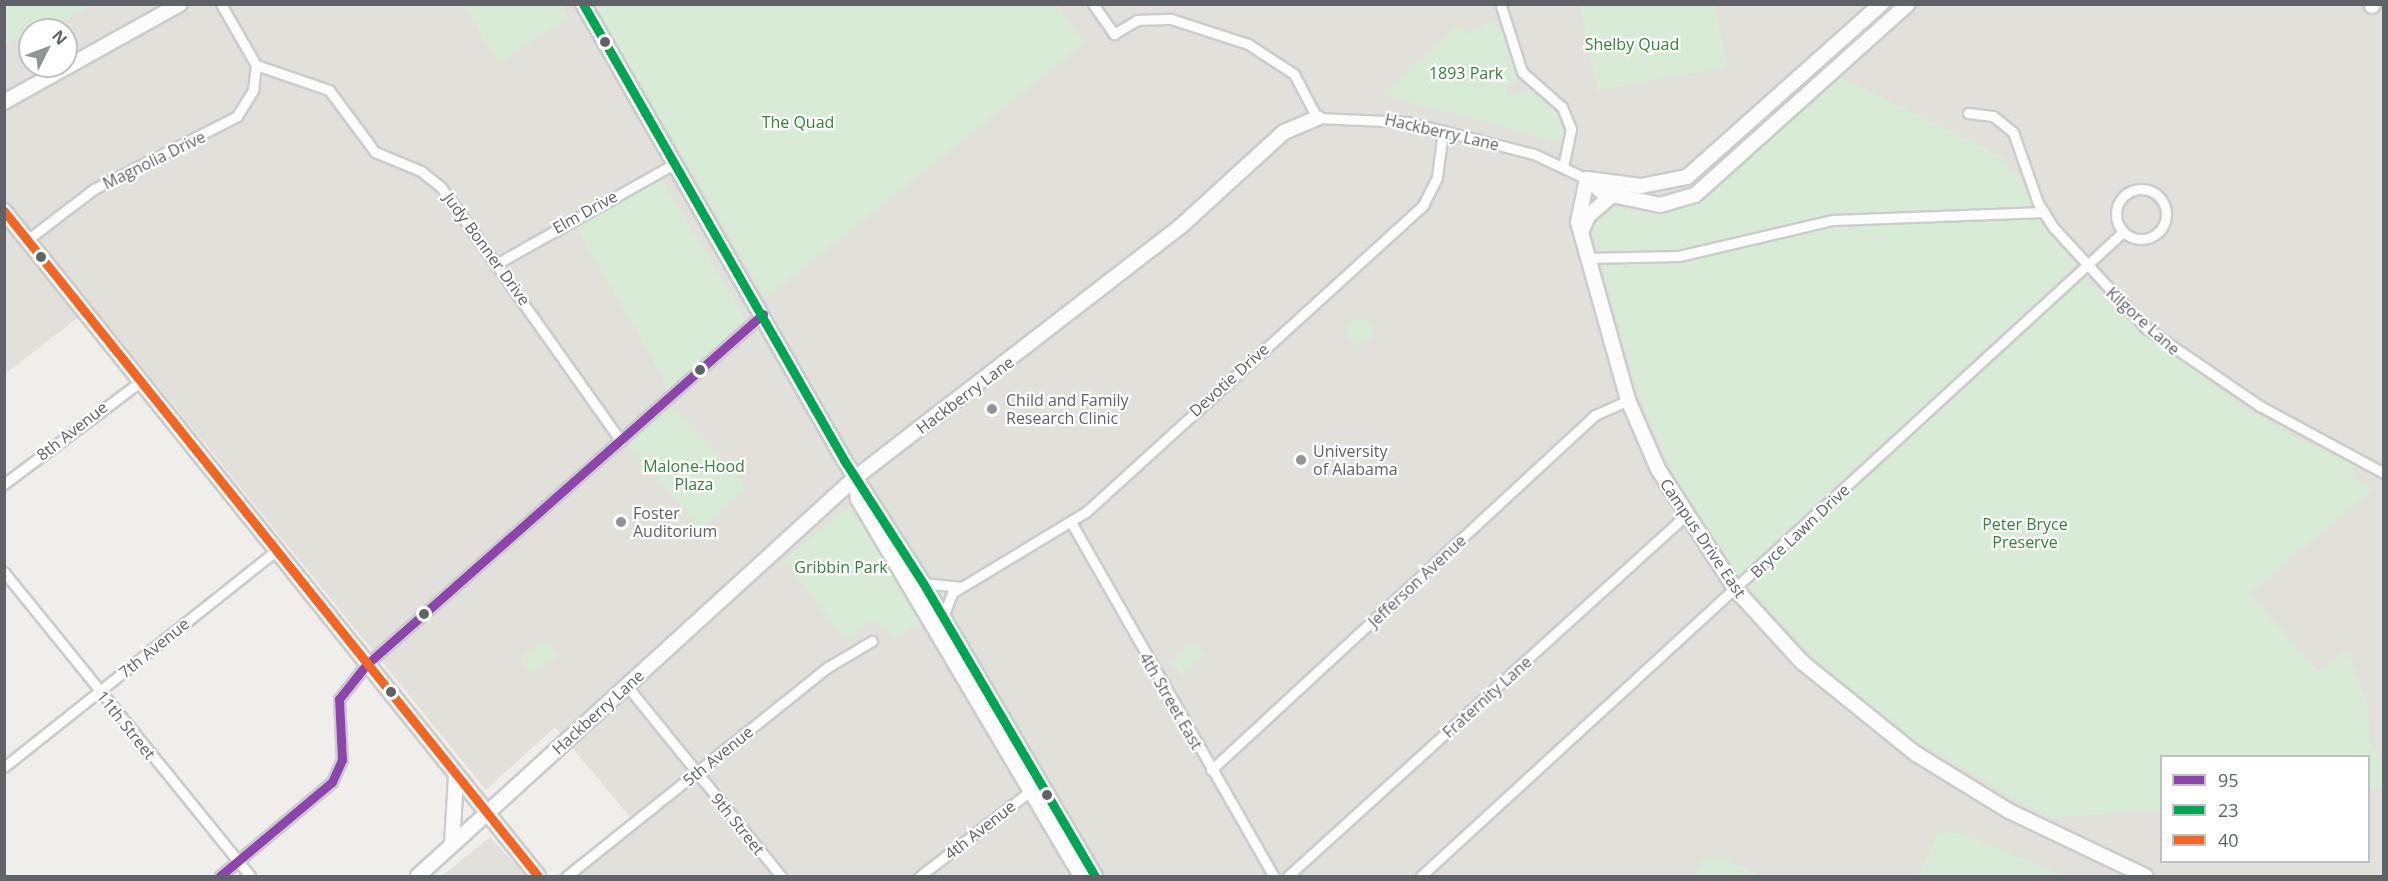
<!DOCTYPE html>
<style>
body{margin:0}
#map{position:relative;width:2388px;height:881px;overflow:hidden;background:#efeeea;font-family:"Open Sans",sans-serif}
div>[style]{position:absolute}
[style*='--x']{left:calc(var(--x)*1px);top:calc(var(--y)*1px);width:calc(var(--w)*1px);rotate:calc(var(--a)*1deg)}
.education>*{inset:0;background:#e2e0da}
.green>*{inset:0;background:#d8ebd6;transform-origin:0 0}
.round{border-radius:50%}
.roads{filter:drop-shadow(2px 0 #cbcccc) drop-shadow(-2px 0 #cbcccc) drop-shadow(0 2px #cbcccc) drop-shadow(0 -2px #cbcccc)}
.street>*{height:9px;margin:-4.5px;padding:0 4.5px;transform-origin:4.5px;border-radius:4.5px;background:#fdfcfc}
.street>.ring{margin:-4.5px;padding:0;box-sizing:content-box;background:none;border:9px solid #fdfcfc;border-radius:50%}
.secondary>*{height:14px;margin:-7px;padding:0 7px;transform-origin:7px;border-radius:7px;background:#fdfcfc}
.bus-1>*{height:9px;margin:-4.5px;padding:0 4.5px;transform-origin:4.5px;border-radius:4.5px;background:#8e44ad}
.bus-2>*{height:9px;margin:-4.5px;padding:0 4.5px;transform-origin:4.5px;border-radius:4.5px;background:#00a651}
.bus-3>*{height:9px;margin:-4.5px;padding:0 4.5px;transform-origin:4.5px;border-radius:4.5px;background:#f26522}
.dots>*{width:16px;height:16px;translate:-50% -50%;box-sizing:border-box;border:3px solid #fff;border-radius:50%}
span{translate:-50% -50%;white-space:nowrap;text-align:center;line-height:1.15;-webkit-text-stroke:4.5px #fff;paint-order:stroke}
.park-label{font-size:16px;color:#348238}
.street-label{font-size:16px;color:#5f6368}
.poi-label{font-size:16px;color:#5f6368}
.left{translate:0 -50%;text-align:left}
.frame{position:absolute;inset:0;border:6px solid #5f6368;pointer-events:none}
.legend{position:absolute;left:2160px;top:755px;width:210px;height:108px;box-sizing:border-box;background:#fff;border:2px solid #bfc1c3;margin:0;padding:8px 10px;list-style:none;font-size:18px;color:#5f6368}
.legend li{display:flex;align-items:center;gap:12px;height:30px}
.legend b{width:30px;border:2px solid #bfc1c3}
.north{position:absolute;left:18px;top:18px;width:60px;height:60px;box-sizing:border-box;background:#fff;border:2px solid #bfc1c3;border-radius:50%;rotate:48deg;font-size:16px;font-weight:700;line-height:24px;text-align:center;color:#5f6368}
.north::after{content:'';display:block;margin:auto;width:21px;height:27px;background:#919496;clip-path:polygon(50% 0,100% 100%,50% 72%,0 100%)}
</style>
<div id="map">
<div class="education">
<i style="clip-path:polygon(evenodd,5px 5px,2383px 5px,2383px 876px,556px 876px,631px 818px,555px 727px,486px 790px,93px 306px,5px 374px,5px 5px,30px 30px,66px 30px,66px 66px,30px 66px,30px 30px,5px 5px,2162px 756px,2368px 756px,2368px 862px,2162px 862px,2162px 756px)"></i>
<i style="clip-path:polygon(490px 837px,526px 876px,442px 876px)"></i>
</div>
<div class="green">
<i style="clip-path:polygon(5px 4px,90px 4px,90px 5px,59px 24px,5px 44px)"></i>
<i style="clip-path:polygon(464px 5px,561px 5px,569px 18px,498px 63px)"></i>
<i style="clip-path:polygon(595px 5px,1057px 5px,1084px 43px,766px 298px)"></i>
<i style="clip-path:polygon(1580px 5px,1715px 5px,1727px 67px,1598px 91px)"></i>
<i style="clip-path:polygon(1492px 21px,1506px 34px,1520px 77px,1504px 90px,1511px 98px,1531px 88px,1556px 107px,1564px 121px,1563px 143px,1384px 95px,1458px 25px,1466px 34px)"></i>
<i style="clip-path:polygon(1841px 77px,1999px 155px,2027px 189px,2039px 220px,2112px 307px,2230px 397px,2290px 435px,2356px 467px,2351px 477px,2373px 489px,2249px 594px,2319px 671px,2347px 650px,2368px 705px,2370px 743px,2383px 763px,2383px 788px,2369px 791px,2368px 756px,2162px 756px,2161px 811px,2047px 818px,1902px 732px,1816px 660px,1728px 564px,1677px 482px,1638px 394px,1590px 224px,1605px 206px,1649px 213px,1687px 206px,1711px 193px)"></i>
<i style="clip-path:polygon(657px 173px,749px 324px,669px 398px,661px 373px,571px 218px)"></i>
<i class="round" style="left:1348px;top:319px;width:24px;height:24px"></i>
<i style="clip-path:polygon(667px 409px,676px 409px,743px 484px,744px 491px,706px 525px,698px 526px,628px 445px)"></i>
<i style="clip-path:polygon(853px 504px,922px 622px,895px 640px,883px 625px,869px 622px,848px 643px,783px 560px)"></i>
<i style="left:548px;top:640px;width:19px;height:33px;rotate:58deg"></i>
<i style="left:1192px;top:642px;width:18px;height:30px;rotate:47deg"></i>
<i style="clip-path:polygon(1939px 832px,1960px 833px,2065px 876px,1918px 876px)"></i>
<i style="clip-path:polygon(1721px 857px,1762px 876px,1695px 876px,1701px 861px)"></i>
</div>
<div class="roads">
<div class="street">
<i style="--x:221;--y:4;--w:70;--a:60.2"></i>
<i style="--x:256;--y:65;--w:77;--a:18.9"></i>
<i style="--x:329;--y:90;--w:77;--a:53.4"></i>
<i style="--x:375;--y:152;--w:50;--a:22.4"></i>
<i style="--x:421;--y:171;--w:26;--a:39"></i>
<i style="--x:441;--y:187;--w:311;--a:54.7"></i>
<i style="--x:1093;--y:4;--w:37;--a:55"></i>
<i style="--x:1114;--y:34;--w:27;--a:-31"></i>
<i style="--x:1137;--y:20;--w:34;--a:-2"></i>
<i style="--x:1171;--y:19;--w:81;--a:18"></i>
<i style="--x:1248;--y:44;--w:55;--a:33.1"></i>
<i style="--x:1294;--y:74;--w:50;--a:62.4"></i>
<i style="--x:1317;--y:118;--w:91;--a:2.5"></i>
<i style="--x:1408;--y:122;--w:130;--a:14.3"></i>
<i style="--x:1534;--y:154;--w:59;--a:25.3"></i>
<i style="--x:1501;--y:6;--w:69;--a:72.3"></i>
<i style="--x:1522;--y:72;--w:53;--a:41.2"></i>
<i style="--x:1562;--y:107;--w:24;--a:68"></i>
<i style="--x:1571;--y:129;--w:39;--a:102"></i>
<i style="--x:1968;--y:113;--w:25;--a:7"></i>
<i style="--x:1993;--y:116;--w:26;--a:39"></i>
<i style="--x:2013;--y:132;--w:75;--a:70.6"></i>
<i style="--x:2038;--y:203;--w:28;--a:58"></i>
<i style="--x:2053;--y:227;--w:137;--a:47.4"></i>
<i style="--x:2146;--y:328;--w:138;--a:34.4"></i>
<i style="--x:2260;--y:406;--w:141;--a:28.4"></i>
<i class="ring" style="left:2116px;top:189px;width:41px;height:41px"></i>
<i style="--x:27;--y:240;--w:84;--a:-37.3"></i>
<i style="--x:94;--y:189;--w:161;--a:-27"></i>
<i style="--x:237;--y:116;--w:31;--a:-58"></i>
<i style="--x:253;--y:90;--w:25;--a:-83"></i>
<i style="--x:1587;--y:258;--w:92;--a:-1.2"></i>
<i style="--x:1679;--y:256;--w:158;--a:-13.2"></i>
<i style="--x:1833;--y:220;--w:211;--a:-2.2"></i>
<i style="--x:498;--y:263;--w:202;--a:-29.4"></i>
<i style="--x:4;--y:484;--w:171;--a:-36.9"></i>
<i style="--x:1072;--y:524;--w:406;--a:60.2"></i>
<i style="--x:4;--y:572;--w:391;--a:51"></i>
<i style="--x:923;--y:583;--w:38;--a:6"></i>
<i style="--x:943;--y:617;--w:26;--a:-69"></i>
<i style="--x:952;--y:593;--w:157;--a:-31.2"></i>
<i style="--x:1086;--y:512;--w:456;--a:-42.3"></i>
<i style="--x:1423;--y:205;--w:31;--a:-63"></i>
<i style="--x:1437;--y:177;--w:46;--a:-82.6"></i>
<i style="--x:627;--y:686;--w:245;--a:51"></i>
<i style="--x:4;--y:767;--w:347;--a:-38.5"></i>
<i style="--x:1211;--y:770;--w:523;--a:-42.75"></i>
<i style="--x:1595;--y:415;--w:36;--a:-24"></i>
<i style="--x:220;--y:876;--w:146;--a:-40"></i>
<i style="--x:332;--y:782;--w:24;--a:-66"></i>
<i style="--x:342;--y:760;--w:61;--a:-92.8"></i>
<i style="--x:339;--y:699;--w:43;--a:-51.5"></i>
<i style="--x:366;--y:665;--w:530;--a:-41.48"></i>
<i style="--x:567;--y:876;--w:334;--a:-38.7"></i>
<i style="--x:828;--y:667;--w:51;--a:-30.6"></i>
<i style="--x:920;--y:876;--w:143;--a:-37.6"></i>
<i style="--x:1288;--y:876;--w:536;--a:-42.2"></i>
<i style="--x:1421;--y:876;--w:953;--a:-42.53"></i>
</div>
<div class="secondary">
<i style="--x:583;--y:4;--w:525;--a:60.21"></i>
<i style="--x:844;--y:460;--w:146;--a:57.3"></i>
<i style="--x:923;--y:583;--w:340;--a:59.6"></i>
<i style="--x:2372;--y:6;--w:2;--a:-63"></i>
<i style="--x:4;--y:102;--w:201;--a:-29.1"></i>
<i style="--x:1587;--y:179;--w:44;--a:101.8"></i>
<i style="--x:1578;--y:222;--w:185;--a:74.3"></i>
<i style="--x:1628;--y:400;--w:75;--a:66.5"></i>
<i style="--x:1658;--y:469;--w:144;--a:57.2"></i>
<i style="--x:1736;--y:590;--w:98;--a:47.5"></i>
<i style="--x:1802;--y:662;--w:146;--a:38.9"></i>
<i style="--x:1916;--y:754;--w:109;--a:31.5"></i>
<i style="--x:2009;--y:811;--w:151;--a:25.5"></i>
<i style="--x:1587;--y:179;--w:21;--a:41"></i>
<i style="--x:1603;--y:193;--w:58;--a:11.9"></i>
<i style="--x:1660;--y:205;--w:36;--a:-16"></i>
<i style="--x:1695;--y:195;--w:286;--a:-41.9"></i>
<i style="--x:1587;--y:179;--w:54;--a:7.4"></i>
<i style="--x:1641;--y:186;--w:47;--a:-11.1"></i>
<i style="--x:1687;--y:177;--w:260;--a:-41.7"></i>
<i style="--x:4;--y:211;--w:853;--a:51.24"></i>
<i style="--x:1582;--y:230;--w:15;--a:-67"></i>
<i style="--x:1588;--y:216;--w:32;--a:-41"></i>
<i style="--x:855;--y:478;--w:21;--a:82"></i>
<i style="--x:858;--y:499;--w:438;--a:59.4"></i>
<i style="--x:452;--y:844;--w:68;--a:-86.6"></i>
<i style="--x:418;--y:876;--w:591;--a:-42.33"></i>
<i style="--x:855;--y:478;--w:412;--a:-37.7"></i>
<i style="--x:1181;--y:226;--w:139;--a:-42.4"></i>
<i style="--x:1284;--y:132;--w:36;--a:-23"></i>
</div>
</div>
<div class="bus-1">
<i style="--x:220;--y:876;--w:146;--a:-40"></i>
<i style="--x:332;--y:782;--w:24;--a:-66"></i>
<i style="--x:342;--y:760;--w:61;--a:-92.8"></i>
<i style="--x:339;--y:699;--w:43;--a:-51.5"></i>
<i style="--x:366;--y:665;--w:530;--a:-41.48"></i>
</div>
<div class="bus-2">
<i style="--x:583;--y:4;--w:525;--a:60.21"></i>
<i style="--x:844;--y:460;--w:146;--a:57.3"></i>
<i style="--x:923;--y:583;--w:340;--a:59.6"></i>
</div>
<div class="bus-3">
<i style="--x:4;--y:211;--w:853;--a:51.24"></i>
</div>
<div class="dots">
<i style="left:605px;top:42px;background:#5f6368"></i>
<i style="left:41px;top:257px;background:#5f6368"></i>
<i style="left:700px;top:370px;background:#5f6368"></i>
<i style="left:992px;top:409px;background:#919496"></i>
<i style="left:1301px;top:460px;background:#919496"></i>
<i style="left:621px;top:522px;background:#919496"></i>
<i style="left:424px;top:614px;background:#5f6368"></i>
<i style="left:391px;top:692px;background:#5f6368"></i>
<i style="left:1047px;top:795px;background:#5f6368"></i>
</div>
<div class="park-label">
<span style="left:1632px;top:44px">Shelby Quad</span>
<span style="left:1466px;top:73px">1893 Park</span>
<span style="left:798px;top:122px">The Quad</span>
<span style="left:694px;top:475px">Malone-Hood<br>Plaza</span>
<span style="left:2025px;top:533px">Peter Bryce<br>Preserve</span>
<span style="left:841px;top:567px">Gribbin Park</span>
</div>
<div class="street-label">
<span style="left:1442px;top:132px;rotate:13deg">Hackberry Lane</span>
<span style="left:154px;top:160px;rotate:-26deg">Magnolia Drive</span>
<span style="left:585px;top:212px;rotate:-29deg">Elm Drive</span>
<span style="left:487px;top:249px;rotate:54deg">Judy Bonner Drive</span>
<span style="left:2143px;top:321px;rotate:42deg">Kilgore Lane</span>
<span style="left:1229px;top:380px;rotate:-42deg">Devotie Drive</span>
<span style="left:965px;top:395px;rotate:-37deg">Hackberry Lane</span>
<span style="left:72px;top:431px;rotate:-38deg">8th Avenue</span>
<span style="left:1800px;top:531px;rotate:-43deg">Bryce Lawn Drive</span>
<span style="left:1703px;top:538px;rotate:56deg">Campus Drive East</span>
<span style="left:1417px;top:581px;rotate:-43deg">Jefferson Avenue</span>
<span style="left:154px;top:648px;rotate:-39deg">7th Avenue</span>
<span style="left:1487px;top:697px;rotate:-42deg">Fraternity Lane</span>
<span style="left:1171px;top:701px;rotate:60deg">4th Street East</span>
<span style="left:598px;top:712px;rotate:-42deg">Hackberry Lane</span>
<span style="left:126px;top:725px;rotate:51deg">11th Street</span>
<span style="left:718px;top:756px;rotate:-39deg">5th Avenue</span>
<span style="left:738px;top:824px;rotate:51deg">9th Street</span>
<span style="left:980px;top:830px;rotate:-38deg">4th Avenue</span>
</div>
<div class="poi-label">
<span class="left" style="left:1006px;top:409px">Child and Family<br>Research Clinic</span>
<span class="left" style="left:1313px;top:460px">University<br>of Alabama</span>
<span class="left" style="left:633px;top:522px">Foster<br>Auditorium</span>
</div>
<div class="frame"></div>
<ul class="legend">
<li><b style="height:8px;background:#8e44ad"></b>95</li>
<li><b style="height:8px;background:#00a651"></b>23</li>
<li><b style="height:8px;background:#f26522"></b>40</li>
</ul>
<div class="north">N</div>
</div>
